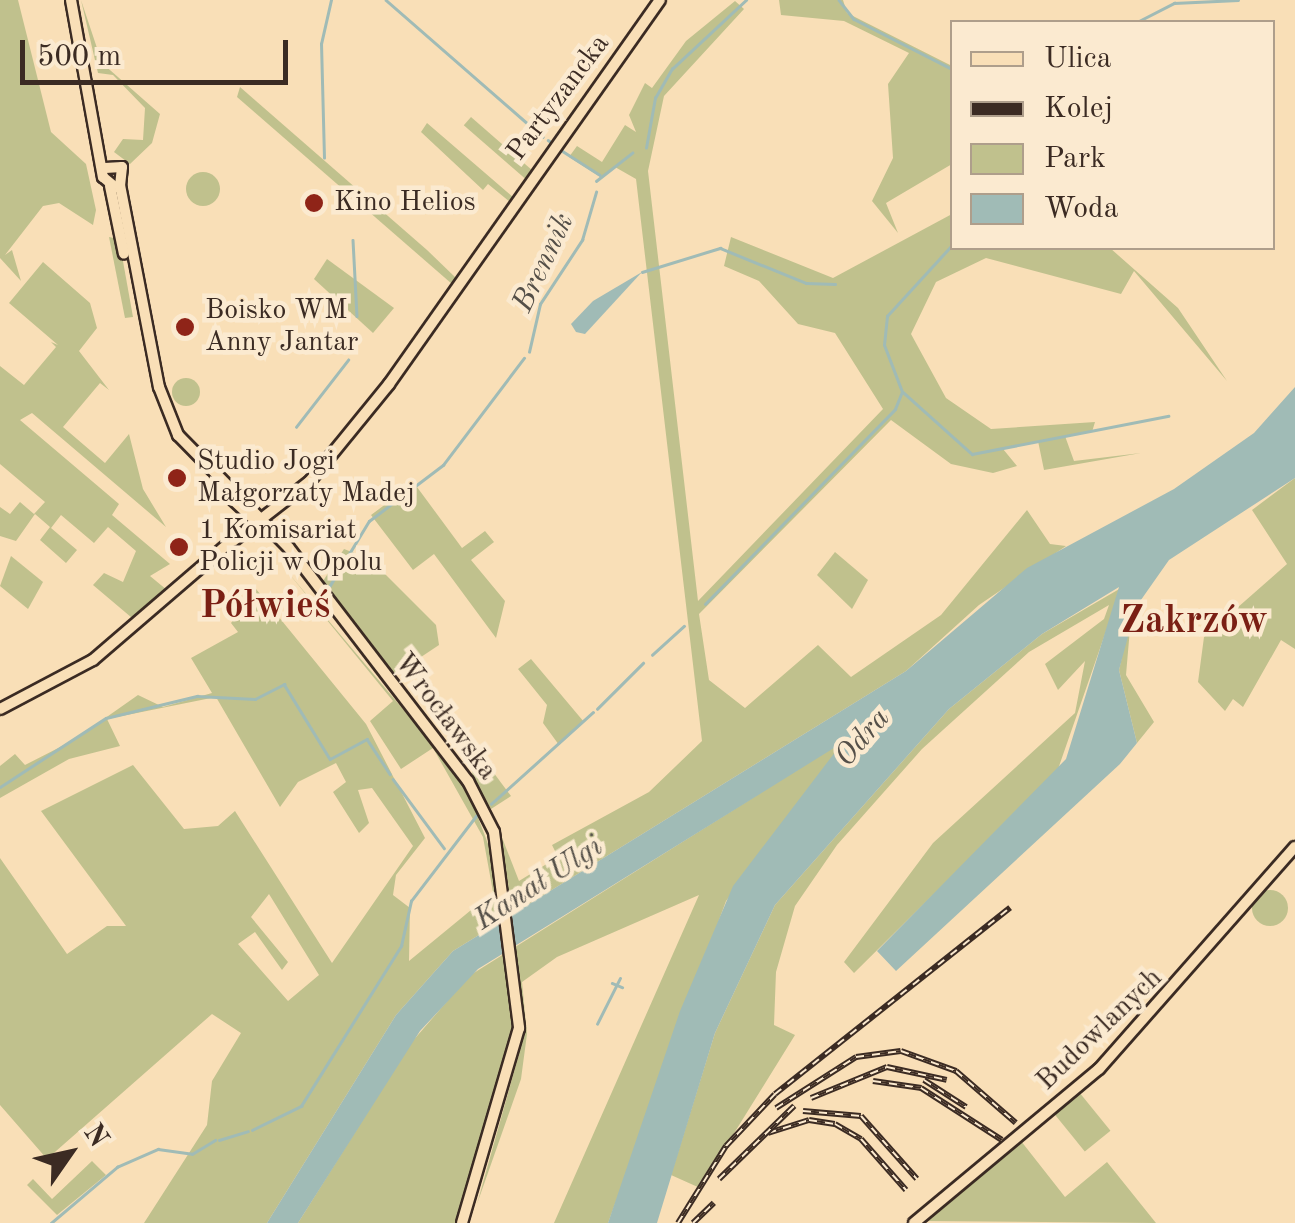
<!DOCTYPE html>
<meta charset="utf-8">
<style>
body{margin:0}
#map{position:relative;width:1295px;height:1223px;overflow:hidden;background:#f9dfb7;font-family:"Old Standard TT",serif}
div>[style]{position:absolute}
[style*='--x']{left:calc(var(--x)*1px);top:calc(var(--y)*1px);width:calc(var(--w)*1px);rotate:calc(var(--a)*1deg)}
.green>*{inset:0;background:#c0c18d;transform-origin:0 0}
.round{border-radius:50%}
.water>*{inset:0;background:#a0bbb6}
.stream>*{height:2.5px;margin:-1.25px;padding:0 1.25px;transform-origin:1.25px;border-radius:1.25px;background:#a0bbb6}
.roads{filter:drop-shadow(2px 0 #3b2b23) drop-shadow(-2px 0 #3b2b23) drop-shadow(0 2px #3b2b23) drop-shadow(0 -2px #3b2b23)}
.major>*{height:10px;margin:-5px;padding:0 5px;transform-origin:5px;border-radius:5px;background:#f9dfb7}
.rail>*{height:6px;margin-top:-3px;transform-origin:0;background:repeating-linear-gradient(90deg,#fbead0 0 8px,#3b2b23 0 16px);box-sizing:border-box;border-block:2px solid #3b2b23}
.dots>*{width:28px;height:28px;translate:-50% -50%;box-sizing:border-box;border:5px solid #fbead0;border-radius:50%}
span{translate:-50% -50%;white-space:nowrap;text-align:center;line-height:1.15;-webkit-text-stroke:9px #fbead0;paint-order:stroke}
.street-label{font-size:28px;color:#3b2b23}
.poi-label{font-size:28px;color:#3b2b23}
.left{translate:0 -50%;text-align:left}
.water-label{font-size:30px;color:#544f48;font-style:italic}
.district-label{font-size:38px;color:#7a1f14;font-weight:700}
.legend{position:absolute;left:950px;top:20px;width:325px;height:230px;box-sizing:border-box;background:#fbead0;border:2px solid #ae9e8b;margin:0;padding:12px 18px;list-style:none;font-size:30px;color:#3b2b23}
.legend li{display:flex;align-items:center;gap:20px;height:50px}
.legend b{width:50px;border:2px solid #ae9e8b}
.north{position:absolute;left:20px;top:1103px;width:100px;height:100px;-webkit-text-stroke:8px #fbead0;paint-order:stroke;rotate:56deg;font-size:28px;font-weight:700;line-height:40px;text-align:center;color:#3b2b23}
.north::after{content:'';display:block;margin:auto;width:35px;height:45px;background:#3b2b23;clip-path:polygon(50% 0,100% 100%,50% 72%,0 100%)}
.scale{position:absolute;left:20px;top:40px;width:268px;height:45px;box-sizing:border-box;border:5px solid #3b2b23;border-top:0;padding-left:12px;font-size:30px;line-height:35px;white-space:nowrap;color:#3b2b23;-webkit-text-stroke:8px #fbead0;paint-order:stroke}
</style>
<div id="map">
<div class="green">
<i style="clip-path:polygon(0 0,18px 0,51px 132px,86px 164px,96px 210px,93px 225px,59px 203px,43px 206px,5px 255px,12px 250px,21px 281px,0 258px)"></i>
<i style="clip-path:polygon(81px 0,102px 63px,160px 114px,152px 143px,130px 164px,114px 152px,123px 139px,143px 140px,145px 108px,113px 75px,98px 73px)"></i>
<i style="clip-path:polygon(779px 0,843px 0,847px 13px,952px 66px,952px 164px,886px 203px,898px 233px,872px 201px,893px 158px,888px 84px,909px 53px,844px 21px,781px 15px)"></i>
<i style="clip-path:polygon(evenodd,735px 1px,744px 9px,664px 96px,648px 171px,698px 601px,883px 409px,835px 333px,798px 324px,759px 281px,724px 266px,731px 237px,833px 278px,952px 214px,952px 248px,1110px 248px,1178px 308px,1227px 381px,1134px 271px,1121px 294px,986px 258px,936px 282px,911px 334px,946px 398px,991px 429px,1095px 422px,1092px 432px,1065px 436px,1074px 461px,1141px 453px,1044px 470px,1038px 441px,1003px 449px,1017px 466px,993px 473px,951px 464px,891px 420px,699px 614px,709px 680px,745px 708px,818px 645px,851px 677px,941px 615px,1027px 510px,1050px 544px,1066px 546px,979px 605px,906px 671px,453px 951px,396px 1015px,267px 1223px,144px 1223px,207px 1125px,212px 1081px,241px 1033px,212px 1014px,47px 1159px,0 1105px,0 858px,67px 954px,107px 926px,126px 926px,41px 811px,133px 765px,184px 829px,218px 826px,235px 811px,332px 963px,413px 846px,372px 788px,358px 790px,369px 823px,359px 833px,333px 792px,346px 782px,336px 763px,298px 782px,280px 807px,216px 697px,107px 719px,120px 746px,69px 759px,0 798px,0 766px,15px 754px,25px 765px,74px 740px,138px 695px,163px 707px,212px 693px,191px 658px,238px 632px,231px 623px,256px 589px,366px 724px,425px 838px,396px 875px,393px 895px,410px 908px,409px 961px,493px 892px,483px 837px,433px 748px,401px 769px,370px 721px,393px 701px,286px 570px,465px 783px,505px 889px,491px 817px,509px 887px,494px 817px,519px 881px,558px 857px,552px 845px,649px 792px,702px 741px,636px 179px,615px 167px,602px 178px,569px 157px,577px 146px,602px 162px,625px 125px,636px 132px,629px 115px,645px 83px,652px 88px,686px 41px,735px 1px,269px 894px,319px 975px,288px 1001px,238px 944px,255px 932px,282px 970px,288px 962px,251px 917px,269px 894px)"></i>
<i style="clip-path:polygon(240px 87px,427px 250px,456px 278px,452px 284px,237px 97px)"></i>
<i style="left:471px;top:117px;width:83px;height:11px;rotate:41deg"></i>
<i style="clip-path:polygon(427px 123px,514px 198px,510px 202px,488px 184px,483px 190px,421px 132px)"></i>
<i class="round" style="left:186px;top:172px;width:34px;height:34px"></i>
<i style="clip-path:polygon(109px 237px,119px 239px,133px 317px,125px 318px)"></i>
<i style="clip-path:polygon(327px 259px,394px 308px,373px 333px,314px 279px)"></i>
<i style="clip-path:polygon(43px 262px,90px 303px,97px 328px,79px 351px,109px 390px,100px 383px,63px 427px,105px 463px,129px 434px,143px 489px,166px 527px,32px 413px,20px 420px,119px 504px,112px 515px,170px 564px,150px 576px,173px 595px,138px 623px,93px 585px,104px 573px,123px 582px,136px 551px,108px 527px,94px 543px,61px 515px,51px 528px,77px 550px,66px 563px,40px 540px,50px 527px,35px 514px,16px 541px,0 536px,0 507px,10px 514px,20px 502px,34px 514px,45px 502px,0 464px,0 366px,24px 385px,56px 347px,51px 342px,58px 345px,9px 303px)"></i>
<i class="round" style="left:172px;top:378px;width:28px;height:28px"></i>
<i style="clip-path:polygon(1295px 478px,1295px 649px,1281px 640px,1243px 707px,1233px 699px,1225px 711px,1198px 682px,1204px 637px,1287px 564px,1252px 510px)"></i>
<i style="clip-path:polygon(414px 483px,462px 548px,485px 531px,494px 542px,471px 560px,505px 601px,496px 638px,434px 554px,413px 570px,371px 515px)"></i>
<i style="clip-path:polygon(344px 549px,370px 559px,436px 625px,439px 645px,394px 675px,323px 581px)"></i>
<i style="clip-path:polygon(835px 552px,868px 580px,852px 609px,817px 575px)"></i>
<i style="clip-path:polygon(11px 556px,43px 582px,28px 609px,0 586px)"></i>
<i style="clip-path:polygon(1121px 588px,1057px 772px,854px 973px,844px 962px,933px 843px,1075px 713px,1085px 661px,1058px 690px,1045px 664px,1104px 619px,1109px 605px,1029px 652px,922px 749px,837px 845px,795px 906px,776px 972px,774px 1025px,795px 1035px,700px 1188px,671px 1175px,715px 1033px,775px 905px,949px 709px,1042px 634px)"></i>
<i style="clip-path:polygon(1131px 617px,1126px 675px,1154px 722px,1137px 743px,1119px 670px)"></i>
<i style="clip-path:polygon(531px 659px,584px 722px,559px 745px,543px 723px,547px 705px,518px 669px)"></i>
<i style="clip-path:polygon(845px 740px,726px 901px,608px 1223px,554px 1223px,699px 895px,557px 957px,522px 982px,527px 1034px,521px 1079px,477px 1204px,519px 1054px,514px 987px,516px 1031px,457px 1223px,298px 1223px,411px 1043px,469px 976px)"></i>
<i style="clip-path:polygon(473px 745px,511px 796px,491px 809px,472px 777px)"></i>
<i class="round" style="left:1252px;top:890px;width:36px;height:36px"></i>
<i style="left:1079px;top:1092px;width:50px;height:33px;rotate:51deg"></i>
<i style="clip-path:polygon(1021px 1141px,1065px 1197px,1107px 1162px,1156px 1223px,921px 1221px)"></i>
<i style="clip-path:polygon(92px 1161px,106px 1175px,57px 1215px,27px 1185px,33px 1179px,52px 1199px)"></i>
</div>
<div class="water">
<i style="clip-path:polygon(642px 272px,585px 334px,576px 332px,571px 324px,593px 301px)"></i>
<i style="clip-path:polygon(1295px 387px,1295px 478px,1169px 560px,1136px 607px,1119px 670px,1137px 743px,1120px 764px,896px 971px,877px 951px,1066px 759px,1119px 587px,1042px 634px,949px 709px,775px 905px,715px 1033px,657px 1223px,608px 1223px,680px 1011px,733px 886px,842px 743px,478px 969px,420px 1031px,298px 1223px,267px 1223px,396px 1015px,453px 951px,906px 671px,1027px 568px,1174px 489px,1254px 433px)"></i>
</div>
<div class="stream">
<i style="--x:386;--y:0;--w:208;--a:41.1"></i>
<i style="--x:839;--y:0;--w:24;--a:52"></i>
<i style="--x:854;--y:19;--w:110;--a:27"></i>
<i style="--x:1137;--y:22;--w:42;--a:-27.2"></i>
<i style="--x:1174;--y:3;--w:64;--a:-2.7"></i>
<i style="--x:548;--y:140;--w:4;--a:34"></i>
<i style="--x:646;--y:148;--w:51;--a:-79.8"></i>
<i style="--x:655;--y:98;--w:34;--a:-60"></i>
<i style="--x:672;--y:69;--w:101;--a:-43"></i>
<i style="--x:561;--y:150;--w:46;--a:32.7"></i>
<i style="--x:324;--y:158;--w:114;--a:-91.5"></i>
<i style="--x:321;--y:44;--w:45;--a:-77.2"></i>
<i style="--x:596;--y:181;--w:46;--a:-37.9"></i>
<i style="--x:353;--y:240;--w:76;--a:87"></i>
<i style="--x:642;--y:272;--w:82;--a:-17.1"></i>
<i style="--x:720;--y:248;--w:93;--a:22.1"></i>
<i style="--x:806;--y:283;--w:29;--a:2"></i>
<i style="--x:529;--y:352;--w:49;--a:-77.1"></i>
<i style="--x:540;--y:304;--w:77;--a:-56.7"></i>
<i style="--x:582;--y:240;--w:50;--a:-73.7"></i>
<i style="--x:903;--y:392;--w:93;--a:41.9"></i>
<i style="--x:972;--y:454;--w:200;--a:-11"></i>
<i style="--x:296;--y:427;--w:85;--a:-52.2"></i>
<i style="--x:329;--y:587;--w:77;--a:-58.8"></i>
<i style="--x:369;--y:521;--w:93;--a:-37.1"></i>
<i style="--x:443;--y:465;--w:134;--a:-52.9"></i>
<i style="--x:705;--y:604;--w:272;--a:-45.7"></i>
<i style="--x:895;--y:409;--w:18;--a:-68"></i>
<i style="--x:902;--y:392;--w:50;--a:-111"></i>
<i style="--x:884;--y:345;--w:29;--a:-84"></i>
<i style="--x:887;--y:316;--w:96;--a:-47.5"></i>
<i style="--x:652;--y:655;--w:43;--a:-42.2"></i>
<i style="--x:597;--y:709;--w:65;--a:-45"></i>
<i style="--x:393;--y:779;--w:86;--a:53.5"></i>
<i style="--x:0;--y:787;--w:126;--a:-33.1"></i>
<i style="--x:106;--y:718;--w:94;--a:-13.6"></i>
<i style="--x:197;--y:696;--w:58;--a:3"></i>
<i style="--x:255;--y:699;--w:33;--a:-27"></i>
<i style="--x:284;--y:684;--w:88;--a:58.5"></i>
<i style="--x:330;--y:759;--w:42;--a:-28.4"></i>
<i style="--x:367;--y:739;--w:42;--a:56.7"></i>
<i style="--x:491;--y:804;--w:137;--a:-42"></i>
<i style="--x:612;--y:983;--w:11;--a:22"></i>
<i style="--x:597;--y:1024;--w:51;--a:-63.4"></i>
<i style="--x:252;--y:1130;--w:55;--a:-26.1"></i>
<i style="--x:301;--y:1106;--w:189;--a:-58"></i>
<i style="--x:401;--y:946;--w:46;--a:-77.5"></i>
<i style="--x:411;--y:901;--w:112;--a:-52.6"></i>
<i style="--x:219;--y:1140;--w:30;--a:-17"></i>
<i style="--x:51;--y:1223;--w:87;--a:-40.3"></i>
<i style="--x:117;--y:1167;--w:45;--a:-23.7"></i>
<i style="--x:158;--y:1149;--w:34;--a:8"></i>
<i style="--x:192;--y:1154;--w:27;--a:-31"></i>
</div>
<div class="roads">
<div class="major">
<i style="--x:71;--y:0;--w:180;--a:79.8"></i>
<i style="--x:103;--y:177;--w:16;--a:40"></i>
<i style="--x:105;--y:168;--w:17;--a:-3"></i>
<i style="--x:122;--y:167;--w:18;--a:96"></i>
<i style="--x:120;--y:185;--w:206;--a:79.1"></i>
<i style="--x:159;--y:387;--w:52;--a:68.4"></i>
<i style="--x:178;--y:435;--w:158;--a:45.5"></i>
<i style="--x:289;--y:548;--w:294;--a:52.5"></i>
<i style="--x:468;--y:781;--w:57;--a:63"></i>
<i style="--x:494;--y:832;--w:198;--a:82.7"></i>
<i style="--x:519;--y:1028;--w:203;--a:106.3"></i>
<i style="--x:110;--y:186;--w:69;--a:78.4"></i>
<i style="--x:229;--y:496;--w:42;--a:43.1"></i>
<i style="--x:233;--y:541;--w:98;--a:-37.9"></i>
<i style="--x:310;--y:481;--w:125;--a:-50.8"></i>
<i style="--x:389;--y:384;--w:470;--a:-54.8"></i>
<i style="--x:0;--y:709;--w:105;--a:-27.8"></i>
<i style="--x:93;--y:660;--w:189;--a:-40.7"></i>
<i style="--x:914;--y:1223;--w:241;--a:-39.8"></i>
<i style="--x:1099;--y:1069;--w:296;--a:-48.6"></i>
</div>
</div>
<div class="rail">
<i style="--x:924;--y:1080;--w:50;--a:32.7"></i>
<i style="--x:873;--y:1081;--w:49;--a:8.3"></i>
<i style="--x:921;--y:1088;--w:96;--a:32.7"></i>
<i style="--x:811;--y:1098;--w:82;--a:-22.2"></i>
<i style="--x:887;--y:1067;--w:61;--a:12.2"></i>
<i style="--x:776;--y:1108;--w:95;--a:-32.5"></i>
<i style="--x:856;--y:1057;--w:45;--a:-7.6"></i>
<i style="--x:901;--y:1051;--w:59;--a:20"></i>
<i style="--x:956;--y:1071;--w:79;--a:40.9"></i>
<i style="--x:803;--y:1111;--w:58;--a:4.9"></i>
<i style="--x:861;--y:1116;--w:84;--a:48.4"></i>
<i style="--x:768;--y:1133;--w:43;--a:-17.6"></i>
<i style="--x:809;--y:1120;--w:26;--a:9"></i>
<i style="--x:835;--y:1124;--w:30;--a:30"></i>
<i style="--x:861;--y:1139;--w:68;--a:48.6"></i>
<i style="--x:719;--y:1179;--w:105;--a:-44.2"></i>
<i style="--x:678;--y:1223;--w:91;--a:-58.1"></i>
<i style="--x:726;--y:1146;--w:71;--a:-46.7"></i>
<i style="--x:775;--y:1094;--w:300;--a:-38.4"></i>
<i style="--x:693;--y:1223;--w:29;--a:-44"></i>
</div>
<div class="dots">
<i style="left:314px;top:203px;background:#8f2418"></i>
<i style="left:185px;top:327px;background:#8f2418"></i>
<i style="left:177px;top:478px;background:#8f2418"></i>
<i style="left:179px;top:547px;background:#8f2418"></i>
</div>
<div class="street-label">
<span style="left:559px;top:98px;rotate:-53deg">Partyzancka</span>
<span style="left:445px;top:717px;rotate:53deg">Wrocławska</span>
<span style="left:1100px;top:1030px;rotate:-44deg">Budowlanych</span>
</div>
<div class="poi-label">
<span class="left" style="left:334px;top:203px">Kino Helios</span>
<span class="left" style="left:205px;top:327px">Boisko WM<br>Anny Jantar</span>
<span class="left" style="left:197px;top:478px">Studio Jogi<br>Małgorzaty Madej</span>
<span class="left" style="left:199px;top:547px">1 Komisariat<br>Policji w Opolu</span>
</div>
<div class="water-label">
<span style="left:544px;top:263px;rotate:-65deg">Brennik</span>
<span style="left:863px;top:738px;rotate:-49deg">Odra</span>
<span style="left:539px;top:884px;rotate:-33deg">Kanał Ulgi</span>
</div>
<div class="district-label">
<span style="left:265px;top:608px">Półwieś</span>
<span style="left:1194px;top:623px">Zakrzów</span>
</div>
<ul class="legend">
<li><b style="height:12px;background:#f9dfb7"></b>Ulica</li>
<li><b style="height:12px;background:#3b2b23"></b>Kolej</li>
<li><b style="height:28px;background:#c0c18d"></b>Park</li>
<li><b style="height:28px;background:#a0bbb6"></b>Woda</li>
</ul>
<div class="north">N</div>
<div class="scale">500 m</div>
</div>
